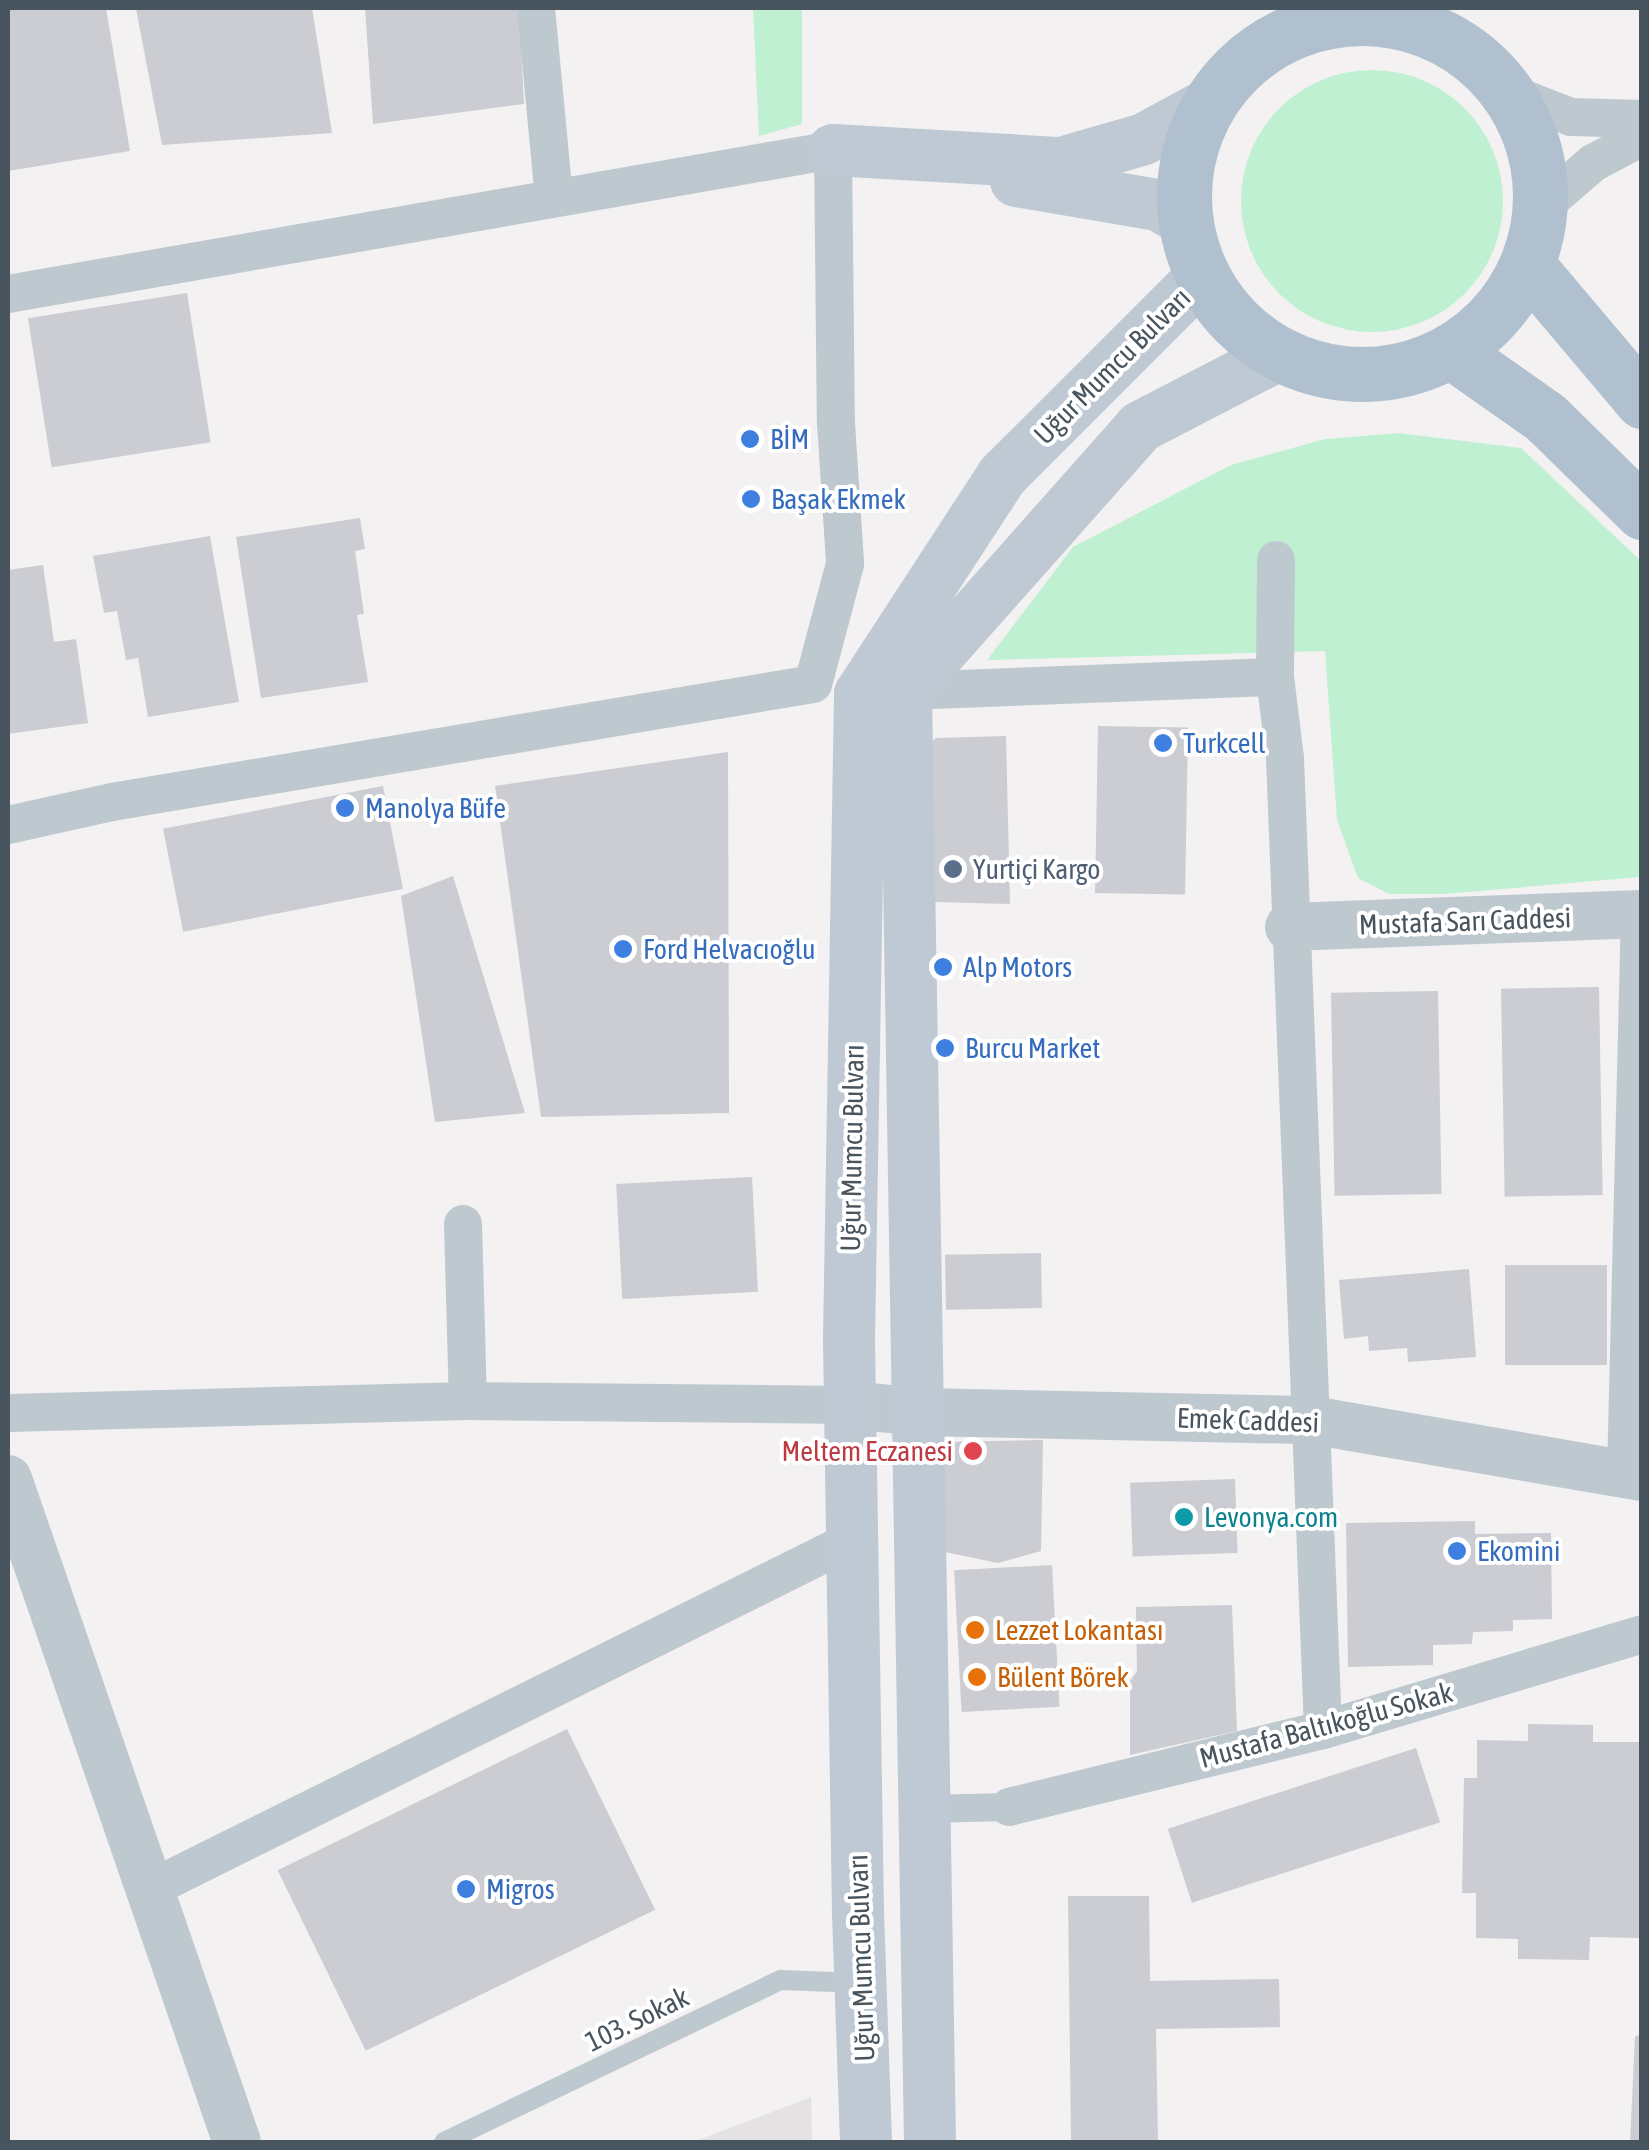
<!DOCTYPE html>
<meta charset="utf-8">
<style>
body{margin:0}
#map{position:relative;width:1649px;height:2150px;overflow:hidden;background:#f3f1f1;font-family:"Asap Condensed",sans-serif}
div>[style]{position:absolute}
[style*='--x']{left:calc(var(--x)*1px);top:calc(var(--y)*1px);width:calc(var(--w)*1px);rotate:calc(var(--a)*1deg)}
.education>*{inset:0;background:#e4e2e3}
.green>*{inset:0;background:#c0f0d2}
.round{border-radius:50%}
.building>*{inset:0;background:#cbcdd3;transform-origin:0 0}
.service>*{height:20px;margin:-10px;padding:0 10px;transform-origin:10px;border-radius:10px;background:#bec8cf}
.pedestrian>*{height:28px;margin:-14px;padding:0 14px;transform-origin:14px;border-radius:14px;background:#bec8cf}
.minor>*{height:38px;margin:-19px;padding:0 19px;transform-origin:19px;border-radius:19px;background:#bec8cf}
.tertiary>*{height:48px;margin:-24px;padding:0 24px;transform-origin:24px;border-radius:24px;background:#bec8cf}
.secondary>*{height:52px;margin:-26px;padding:0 26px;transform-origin:26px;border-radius:26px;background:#bec9d4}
.primary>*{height:55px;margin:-27.5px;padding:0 27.5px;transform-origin:27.5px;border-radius:27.5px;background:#b0c0cf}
.primary>.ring{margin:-27.5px;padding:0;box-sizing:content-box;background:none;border:55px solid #b0c0cf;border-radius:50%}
.dots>*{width:28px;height:28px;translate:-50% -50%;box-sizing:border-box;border:5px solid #fff;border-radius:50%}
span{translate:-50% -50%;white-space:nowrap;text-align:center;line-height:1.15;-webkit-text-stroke:8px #fff;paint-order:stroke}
.street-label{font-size:28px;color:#48545e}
.shop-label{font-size:28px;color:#366cbe}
.left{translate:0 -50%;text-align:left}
.service-label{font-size:28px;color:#4e5e75}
.health-label{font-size:28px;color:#be3a42}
.right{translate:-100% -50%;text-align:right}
.culture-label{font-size:28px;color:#0d838f}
.food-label{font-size:28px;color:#c56008}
.frame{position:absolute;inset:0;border:10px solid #48545e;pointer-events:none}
</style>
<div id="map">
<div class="education">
<i style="clip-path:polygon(811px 2097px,812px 2142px,693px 2142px)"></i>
</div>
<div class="green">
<i style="clip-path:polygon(753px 8px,802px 8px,802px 124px,759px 136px)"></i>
<i class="round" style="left:1241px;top:70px;width:262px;height:262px"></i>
<i style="clip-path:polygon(1398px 433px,1521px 448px,1641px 561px,1641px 877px,1444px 894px,1389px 894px,1358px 878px,1337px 820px,1325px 651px,987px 660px,1073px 547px,1231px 465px,1325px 439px)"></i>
</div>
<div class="building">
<i style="clip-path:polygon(8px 8px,106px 8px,130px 151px,8px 171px)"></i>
<i style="clip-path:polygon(312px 8px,332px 133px,162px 145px,136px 9px)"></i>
<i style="clip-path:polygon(365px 8px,519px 8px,524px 104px,373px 124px)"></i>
<i style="left:187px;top:293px;width:151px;height:161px;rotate:81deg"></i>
<i style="clip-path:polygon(360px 518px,365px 549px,355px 551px,364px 614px,357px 615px,368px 682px,261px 698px,236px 537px)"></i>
<i style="clip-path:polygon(210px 536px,239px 702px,148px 717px,138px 658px,126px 660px,117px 611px,104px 613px,93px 556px)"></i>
<i style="clip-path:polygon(43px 565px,54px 642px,76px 639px,88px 723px,8px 734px,8px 570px)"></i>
<i style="left:1098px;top:726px;width:90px;height:167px;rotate:1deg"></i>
<i style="clip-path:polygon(1006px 736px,1010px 904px,934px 902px,926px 747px,936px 738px)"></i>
<i style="clip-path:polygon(728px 752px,729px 1113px,541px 1117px,495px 786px)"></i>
<i style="left:383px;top:786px;width:105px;height:224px;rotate:79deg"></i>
<i style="clip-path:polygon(453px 876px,525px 1113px,435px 1122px,401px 896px)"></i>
<i style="left:1599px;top:987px;width:208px;height:98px;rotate:89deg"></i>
<i style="left:1438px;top:991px;width:203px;height:107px;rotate:89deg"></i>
<i style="left:752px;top:1177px;width:115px;height:136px;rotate:87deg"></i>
<i style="left:1041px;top:1253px;width:55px;height:96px;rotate:89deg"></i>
<i style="left:1505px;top:1265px;width:102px;height:100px"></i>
<i style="clip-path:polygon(1469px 1269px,1476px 1357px,1408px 1362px,1407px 1348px,1369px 1351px,1368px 1336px,1344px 1339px,1339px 1280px)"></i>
<i style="clip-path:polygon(1043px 1440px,1041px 1551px,998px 1563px,940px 1551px,938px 1442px)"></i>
<i style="left:1235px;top:1479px;width:74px;height:105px;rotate:88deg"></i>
<i style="clip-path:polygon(1475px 1521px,1475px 1534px,1551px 1533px,1552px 1619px,1513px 1620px,1513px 1631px,1473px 1632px,1472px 1644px,1433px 1645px,1433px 1665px,1348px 1667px,1346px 1523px)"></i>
<i style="left:1052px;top:1565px;width:142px;height:98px;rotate:87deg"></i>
<i style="clip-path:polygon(1232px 1605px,1237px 1731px,1130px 1755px,1130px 1681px,1137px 1671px,1136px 1607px)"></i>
<i style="clip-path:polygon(1528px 1724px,1593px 1725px,1593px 1742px,1642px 1742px,1639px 1938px,1590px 1937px,1589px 1960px,1518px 1959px,1518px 1939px,1476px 1938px,1476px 1893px,1462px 1893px,1464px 1778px,1477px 1778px,1477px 1740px,1528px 1741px)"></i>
<i style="left:567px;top:1729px;width:201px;height:322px;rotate:64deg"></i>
<i style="left:1416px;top:1748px;width:78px;height:261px;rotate:72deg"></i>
<i style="clip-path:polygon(1068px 1896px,1149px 1896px,1150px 1981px,1279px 1979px,1280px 2027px,1156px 2029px,1158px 2142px,1071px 2142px)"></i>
<i style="clip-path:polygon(1642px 2035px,1642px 2142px,1630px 2142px,1635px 2036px)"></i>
</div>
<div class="service">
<i style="--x:444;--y:2142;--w:374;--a:-25.7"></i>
<i style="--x:781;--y:1980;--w:79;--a:2.2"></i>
</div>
<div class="pedestrian">
<i style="--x:923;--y:1809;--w:86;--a:-1.3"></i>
</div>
<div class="minor">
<i style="--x:536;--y:8;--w:190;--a:84.6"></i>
<i style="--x:1509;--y:93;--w:66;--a:21.2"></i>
<i style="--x:1571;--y:117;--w:71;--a:1.6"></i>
<i style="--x:1541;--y:208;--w:69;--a:-40.9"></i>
<i style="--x:1593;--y:163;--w:55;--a:-28"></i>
<i style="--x:8;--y:294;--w:837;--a:-9.9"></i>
<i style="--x:833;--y:150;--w:273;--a:89.4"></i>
<i style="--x:836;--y:423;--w:141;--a:86.3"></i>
<i style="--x:845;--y:564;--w:124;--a:104.9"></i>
<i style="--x:813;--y:684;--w:711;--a:170.44"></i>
<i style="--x:112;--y:802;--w:107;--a:167.5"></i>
<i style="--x:1276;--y:560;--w:117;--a:90.5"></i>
<i style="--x:1275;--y:677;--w:82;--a:83"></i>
<i style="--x:1285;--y:758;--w:973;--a:87.76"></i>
<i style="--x:906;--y:691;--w:369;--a:-2.2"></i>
<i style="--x:463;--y:1224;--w:177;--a:88.4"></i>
<i style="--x:8;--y:1413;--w:460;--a:-1.5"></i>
<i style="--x:468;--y:1401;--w:381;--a:0.6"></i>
<i style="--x:1626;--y:1473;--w:559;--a:-88.57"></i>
<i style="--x:1009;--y:1807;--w:323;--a:-13.8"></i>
<i style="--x:1323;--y:1730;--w:333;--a:-16.7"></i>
<i style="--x:148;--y:1890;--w:791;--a:-26.44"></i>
</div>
<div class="tertiary">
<i style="--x:1289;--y:927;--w:353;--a:-2.1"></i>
<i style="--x:849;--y:1405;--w:71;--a:5.6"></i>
<i style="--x:920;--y:1412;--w:391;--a:1.2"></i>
<i style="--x:1311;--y:1420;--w:336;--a:9.8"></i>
<i style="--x:8;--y:1479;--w:701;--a:70.95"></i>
</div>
<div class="secondary">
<i style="--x:833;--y:150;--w:228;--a:3.3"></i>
<i style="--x:1061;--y:163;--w:86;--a:-16.1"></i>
<i style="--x:1144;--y:139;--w:65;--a:-28.5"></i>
<i style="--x:1016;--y:181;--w:144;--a:9.6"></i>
<i style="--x:1158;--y:205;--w:32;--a:30"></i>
<i style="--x:866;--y:2142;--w:229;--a:-92"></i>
<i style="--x:858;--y:1913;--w:574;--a:-90.9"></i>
<i style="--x:849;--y:1339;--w:645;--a:-89.02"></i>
<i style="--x:860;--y:694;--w:260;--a:-56.9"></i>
<i style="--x:1002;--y:476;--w:280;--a:-45"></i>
<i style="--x:930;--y:2142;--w:1451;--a:-90.95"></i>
<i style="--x:906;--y:691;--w:353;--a:-48.4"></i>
<i style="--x:1140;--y:427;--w:157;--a:-27.4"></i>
</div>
<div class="primary">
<i class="ring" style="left:1184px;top:18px;width:301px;height:301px"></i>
<i style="--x:1528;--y:266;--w:177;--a:49.8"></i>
<i style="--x:1451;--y:351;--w:115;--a:35.1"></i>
<i style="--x:1545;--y:417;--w:136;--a:44.4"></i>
</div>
<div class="dots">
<i style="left:750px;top:439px;background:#3f7fe0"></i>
<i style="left:751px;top:499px;background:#3f7fe0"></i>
<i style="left:1163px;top:743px;background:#3f7fe0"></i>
<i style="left:345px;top:808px;background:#3f7fe0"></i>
<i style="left:953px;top:869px;background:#5c6f8a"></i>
<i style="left:623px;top:949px;background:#3f7fe0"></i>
<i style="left:943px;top:967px;background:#3f7fe0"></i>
<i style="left:945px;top:1048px;background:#3f7fe0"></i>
<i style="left:973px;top:1451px;background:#e0444e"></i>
<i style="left:1184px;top:1517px;background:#0f9aa8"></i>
<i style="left:1457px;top:1551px;background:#3f7fe0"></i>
<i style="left:975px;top:1630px;background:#e8710a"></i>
<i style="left:977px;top:1677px;background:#e8710a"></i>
<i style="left:466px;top:1889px;background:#3f7fe0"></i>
</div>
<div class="street-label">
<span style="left:1112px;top:366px;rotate:-45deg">Uğur Mumcu Bulvarı</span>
<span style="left:1465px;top:921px;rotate:-2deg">Mustafa Sarı Caddesi</span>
<span style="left:852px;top:1148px;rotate:-89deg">Uğur Mumcu Bulvarı</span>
<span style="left:1248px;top:1420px;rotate:2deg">Emek Caddesi</span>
<span style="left:1326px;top:1725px;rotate:-15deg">Mustafa Baltıkoğlu Sokak</span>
<span style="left:861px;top:1958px;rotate:-92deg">Uğur Mumcu Bulvarı</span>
<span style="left:637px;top:2019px;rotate:-26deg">103. Sokak</span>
</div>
<div class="shop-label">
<span class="left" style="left:770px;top:439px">BİM</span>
<span class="left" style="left:771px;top:499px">Başak Ekmek</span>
<span class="left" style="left:1183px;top:743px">Turkcell</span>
<span class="left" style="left:365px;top:808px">Manolya Büfe</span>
<span class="left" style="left:643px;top:949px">Ford Helvacıoğlu</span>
<span class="left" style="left:963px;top:967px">Alp Motors</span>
<span class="left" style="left:965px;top:1048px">Burcu Market</span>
<span class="left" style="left:1477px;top:1551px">Ekomini</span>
<span class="left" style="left:486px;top:1889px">Migros</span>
</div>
<div class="service-label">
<span class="left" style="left:973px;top:869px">Yurtiçi Kargo</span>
</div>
<div class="health-label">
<span class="right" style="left:953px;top:1451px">Meltem Eczanesi</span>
</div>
<div class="culture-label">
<span class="left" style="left:1204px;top:1517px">Levonya.com</span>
</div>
<div class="food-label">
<span class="left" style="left:995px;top:1630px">Lezzet Lokantası</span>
<span class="left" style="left:997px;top:1677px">Bülent Börek</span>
</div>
<div class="frame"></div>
</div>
